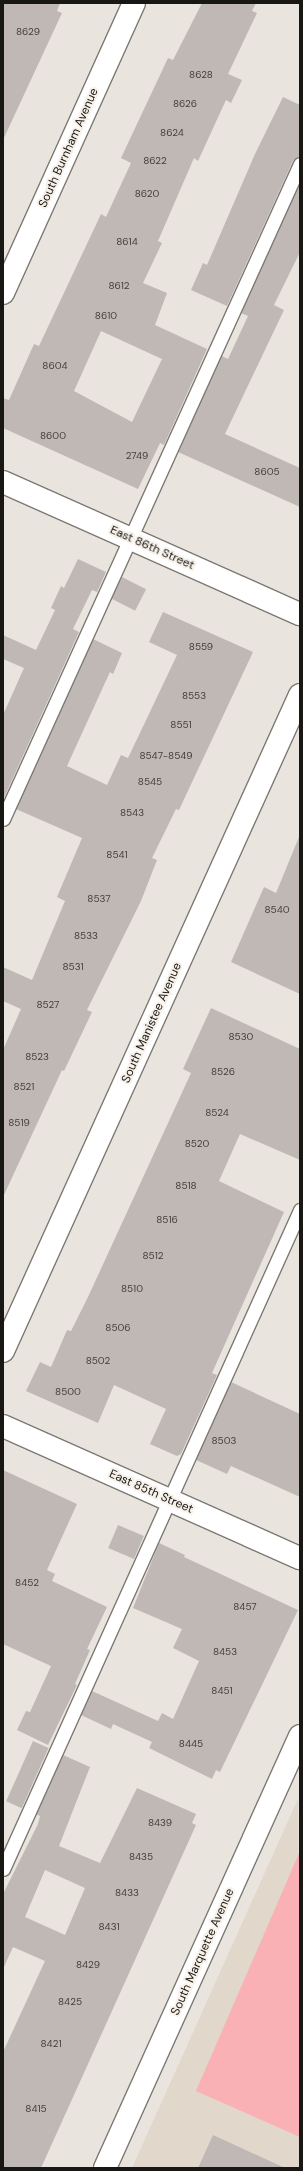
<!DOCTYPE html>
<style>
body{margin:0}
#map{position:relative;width:303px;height:2171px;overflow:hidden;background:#e9e4dd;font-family:"DM Sans",sans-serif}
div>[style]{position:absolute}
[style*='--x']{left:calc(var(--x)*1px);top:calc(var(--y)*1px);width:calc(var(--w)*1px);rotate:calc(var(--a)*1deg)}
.built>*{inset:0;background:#e1d7ca}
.green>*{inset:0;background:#f9b1b5}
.building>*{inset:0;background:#c0b8b4;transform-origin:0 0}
.roads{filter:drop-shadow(1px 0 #7e7973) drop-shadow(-1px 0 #7e7973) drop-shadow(0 1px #7e7973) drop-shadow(0 -1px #7e7973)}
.lane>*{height:13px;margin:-6.5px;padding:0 6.5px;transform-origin:6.5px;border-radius:6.5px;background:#fff}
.street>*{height:22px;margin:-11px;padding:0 11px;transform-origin:11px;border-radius:11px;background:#fff}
span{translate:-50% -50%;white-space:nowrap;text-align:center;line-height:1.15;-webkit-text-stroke:4px #f7f1ea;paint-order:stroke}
.number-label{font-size:10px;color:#433f3c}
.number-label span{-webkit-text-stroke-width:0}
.street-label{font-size:12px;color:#191714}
.frame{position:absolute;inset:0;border:4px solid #191714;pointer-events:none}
</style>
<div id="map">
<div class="built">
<i style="clip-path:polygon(298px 1799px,300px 2168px,132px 2168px)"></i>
</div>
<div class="green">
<i style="clip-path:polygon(300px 1851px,300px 2137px,196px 2091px)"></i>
</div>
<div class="building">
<i style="clip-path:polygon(3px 3px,60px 3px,57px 11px,62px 13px,3px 140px)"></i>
<i style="clip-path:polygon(evenodd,202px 3px,256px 3px,252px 11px,257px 13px,228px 74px,242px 80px,231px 103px,226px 100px,198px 161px,194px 158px,158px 241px,162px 243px,143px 283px,167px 293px,155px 325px,207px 349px,164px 445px,160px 443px,138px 489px,3px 428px,3px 398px,9px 400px,34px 344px,39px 346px,101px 214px,106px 217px,131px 163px,121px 158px,168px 58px,173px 60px,202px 3px,101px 331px,162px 359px,132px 422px,74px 391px,101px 331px)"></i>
<i style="clip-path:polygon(283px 97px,300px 105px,300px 156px,293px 161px,227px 306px,191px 290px,203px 263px,207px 265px,255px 154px)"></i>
<i style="clip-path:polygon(300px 183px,300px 252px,274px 305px,284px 310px,225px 434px,300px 468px,300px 507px,178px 452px,222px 356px,228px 359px,248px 316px,241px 313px)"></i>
<i style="clip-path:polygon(78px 559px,106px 572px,97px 592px,92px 590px,73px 629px,79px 632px,3px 800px,3px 715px,24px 668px,3px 659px,3px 635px,36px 650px,55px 610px,51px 608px,61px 586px,64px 588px)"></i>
<i style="left:122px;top:577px;width:27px;height:24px;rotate:27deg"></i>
<i style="clip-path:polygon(163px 612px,253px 652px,179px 810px,176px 809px,152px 858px,157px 860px,141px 901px,87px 1010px,92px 1012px,64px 1071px,62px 1070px,3px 1197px,3px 1050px,21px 1009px,3px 1001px,3px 967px,32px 980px,65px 901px,57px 897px,82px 838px,16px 809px,93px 639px,122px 653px,113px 674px,110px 672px,67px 766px,107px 785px,121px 755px,128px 758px,177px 655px,149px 642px)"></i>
<i style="clip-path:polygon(299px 837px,300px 837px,300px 994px,231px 962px,264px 887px,276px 893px)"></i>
<i style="clip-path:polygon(211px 1008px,300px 1049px,300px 1160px,240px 1134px,219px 1181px,284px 1212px,212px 1373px,217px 1375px,181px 1454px,177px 1456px,150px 1444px,166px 1409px,114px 1385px,98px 1423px,26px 1391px,40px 1362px,51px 1367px,67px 1330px,71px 1331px,88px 1297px,191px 1073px,183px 1069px)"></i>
<i style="clip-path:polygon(231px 1382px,300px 1414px,300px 1497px,231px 1466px,227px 1474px,196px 1460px)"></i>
<i style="clip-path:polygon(3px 1470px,77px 1504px,47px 1570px,55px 1574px,52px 1581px,107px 1607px,87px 1649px,90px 1650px,75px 1684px,77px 1685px,48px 1745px,17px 1730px,26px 1711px,30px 1712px,51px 1666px,3px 1644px)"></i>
<i style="left:118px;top:1525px;width:28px;height:25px;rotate:23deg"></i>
<i style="clip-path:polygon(159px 1543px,185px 1555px,184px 1557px,298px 1610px,220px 1772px,216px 1770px,212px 1779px,149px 1748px,152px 1742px,113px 1724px,111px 1729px,81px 1715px,92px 1691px,158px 1721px,162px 1713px,173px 1719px,199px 1661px,173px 1648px,182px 1629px,133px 1608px)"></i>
<i style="left:33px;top:1741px;width:17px;height:66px;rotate:24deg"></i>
<i style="clip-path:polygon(evenodd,63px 1755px,90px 1767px,59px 1846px,100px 1863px,137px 1788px,196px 1814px,192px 1823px,196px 1825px,41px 2168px,3px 2168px,3px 2052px,45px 1961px,13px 1947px,3px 1969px,3px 1894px,38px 1824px,40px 1816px,36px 1814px,63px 1755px,45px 1870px,85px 1888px,65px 1935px,25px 1917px,45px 1870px)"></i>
<i style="clip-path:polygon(213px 2135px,285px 2168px,198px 2168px)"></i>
</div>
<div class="roads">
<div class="lane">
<i style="--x:3;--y:819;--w:719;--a:-65.61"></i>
<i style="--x:3;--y:1869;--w:723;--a:-65.74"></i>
</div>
<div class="street">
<i style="--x:3;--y:293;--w:318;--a:-65.7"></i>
<i style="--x:3;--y:482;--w:325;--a:24"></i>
<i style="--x:3;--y:1351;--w:720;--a:-65.64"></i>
<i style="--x:3;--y:1426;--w:325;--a:24"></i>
<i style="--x:105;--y:2168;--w:474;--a:-65.7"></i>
</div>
</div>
<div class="number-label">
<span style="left:28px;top:32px">8629</span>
<span style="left:201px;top:75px">8628</span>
<span style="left:185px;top:104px">8626</span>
<span style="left:172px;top:133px">8624</span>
<span style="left:155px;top:161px">8622</span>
<span style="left:147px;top:194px">8620</span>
<span style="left:127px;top:242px">8614</span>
<span style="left:119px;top:286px">8612</span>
<span style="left:106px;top:316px">8610</span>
<span style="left:55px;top:366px">8604</span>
<span style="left:53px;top:436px">8600</span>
<span style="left:137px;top:456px">2749</span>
<span style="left:267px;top:472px">8605</span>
<span style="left:201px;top:647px">8559</span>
<span style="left:194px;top:696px">8553</span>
<span style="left:181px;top:725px">8551</span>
<span style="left:166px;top:756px">8547-8549</span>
<span style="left:150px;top:782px">8545</span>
<span style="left:132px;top:813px">8543</span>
<span style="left:117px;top:855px">8541</span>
<span style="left:99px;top:899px">8537</span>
<span style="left:277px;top:910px">8540</span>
<span style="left:86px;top:936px">8533</span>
<span style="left:73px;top:967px">8531</span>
<span style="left:48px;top:1005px">8527</span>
<span style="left:241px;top:1037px">8530</span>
<span style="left:37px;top:1057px">8523</span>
<span style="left:223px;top:1072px">8526</span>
<span style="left:24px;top:1087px">8521</span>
<span style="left:217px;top:1113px">8524</span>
<span style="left:19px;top:1123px">8519</span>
<span style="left:197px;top:1144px">8520</span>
<span style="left:186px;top:1186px">8518</span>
<span style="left:167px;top:1220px">8516</span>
<span style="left:153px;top:1256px">8512</span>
<span style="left:132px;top:1289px">8510</span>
<span style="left:118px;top:1328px">8506</span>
<span style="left:98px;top:1361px">8502</span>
<span style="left:68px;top:1392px">8500</span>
<span style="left:224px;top:1441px">8503</span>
<span style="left:27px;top:1583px">8452</span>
<span style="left:245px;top:1607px">8457</span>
<span style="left:225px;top:1652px">8453</span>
<span style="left:222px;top:1691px">8451</span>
<span style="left:191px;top:1744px">8445</span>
<span style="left:160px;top:1823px">8439</span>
<span style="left:141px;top:1857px">8435</span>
<span style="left:127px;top:1893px">8433</span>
<span style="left:109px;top:1927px">8431</span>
<span style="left:88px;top:1965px">8429</span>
<span style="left:70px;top:2002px">8425</span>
<span style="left:51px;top:2044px">8421</span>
<span style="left:36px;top:2109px">8415</span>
</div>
<div class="street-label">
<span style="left:69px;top:148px;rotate:-66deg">South Burnham Avenue</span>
<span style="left:152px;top:548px;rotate:24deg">East 86th Street</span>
<span style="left:152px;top:1023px;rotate:-66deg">South Manistee Avenue</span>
<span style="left:151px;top:1492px;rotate:24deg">East 85th Street</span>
<span style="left:203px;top:1952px;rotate:-66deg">South Marquette Avenue</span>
</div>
<div class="frame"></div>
</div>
